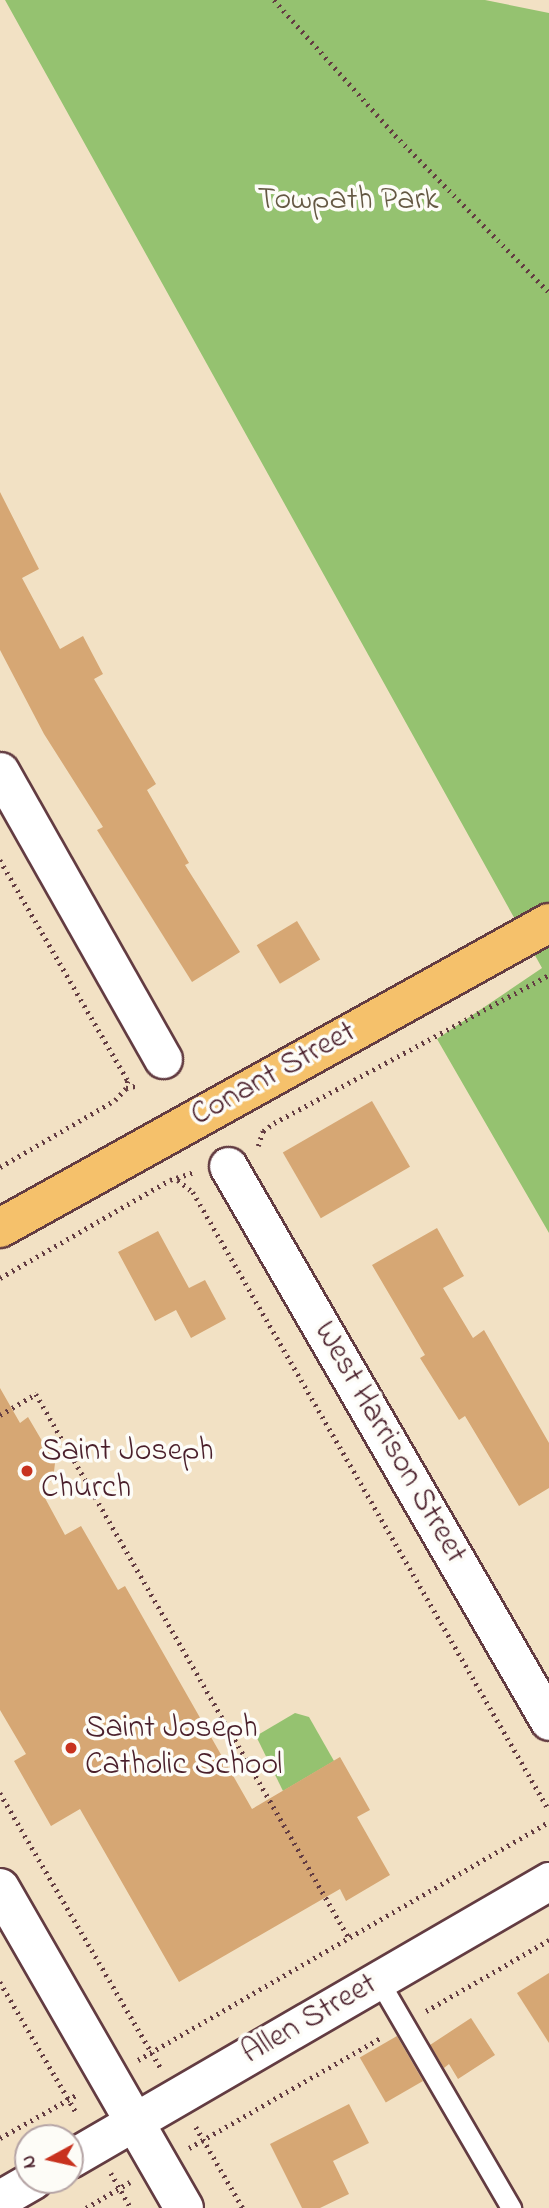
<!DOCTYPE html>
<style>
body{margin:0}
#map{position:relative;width:549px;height:2208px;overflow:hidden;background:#f2e1c4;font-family:"Indie Flower",sans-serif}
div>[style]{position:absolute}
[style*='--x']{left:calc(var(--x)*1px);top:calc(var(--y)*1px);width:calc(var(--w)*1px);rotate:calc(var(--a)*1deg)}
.green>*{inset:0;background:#95c270}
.building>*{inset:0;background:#d6a774;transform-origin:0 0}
.path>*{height:4.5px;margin-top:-2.25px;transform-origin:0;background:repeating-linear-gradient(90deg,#633c42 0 2px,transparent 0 7px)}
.roads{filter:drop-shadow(2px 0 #633c42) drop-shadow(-2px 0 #633c42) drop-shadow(0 2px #633c42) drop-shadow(0 -2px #633c42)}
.service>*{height:19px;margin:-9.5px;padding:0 9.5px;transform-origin:9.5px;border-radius:9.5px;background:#fff}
.minor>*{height:37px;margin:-18.5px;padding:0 18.5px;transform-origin:18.5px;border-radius:18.5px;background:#fff}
.tertiary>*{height:38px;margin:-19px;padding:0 19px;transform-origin:19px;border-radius:19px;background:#fff}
.primary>*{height:38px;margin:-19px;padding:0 19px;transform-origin:19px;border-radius:19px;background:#f5c16b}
.dots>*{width:19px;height:19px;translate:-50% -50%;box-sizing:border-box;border:4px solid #fdfcf7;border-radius:50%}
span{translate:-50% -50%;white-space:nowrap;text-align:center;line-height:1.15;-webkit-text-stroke:7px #fdfcf7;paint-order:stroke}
.park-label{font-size:32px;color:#645843}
.street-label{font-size:32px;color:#4a1f2b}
.poi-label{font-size:32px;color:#4a1f2b}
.left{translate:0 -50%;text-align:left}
.north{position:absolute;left:14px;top:2124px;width:70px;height:70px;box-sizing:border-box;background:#fdfcf7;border:2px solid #b5a4a5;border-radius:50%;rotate:262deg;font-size:19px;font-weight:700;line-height:28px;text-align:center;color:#4a1f2b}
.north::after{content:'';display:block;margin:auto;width:24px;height:32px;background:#c8321e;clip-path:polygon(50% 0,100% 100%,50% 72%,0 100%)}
</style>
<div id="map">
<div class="green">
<i style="clip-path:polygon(5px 0,485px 0,549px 13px,549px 1233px,437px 1039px,542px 968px)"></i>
<i style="clip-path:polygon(295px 1713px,309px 1717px,334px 1761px,283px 1791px,256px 1736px)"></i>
</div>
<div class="building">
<i style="clip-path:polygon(0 492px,39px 569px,22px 578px,60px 649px,83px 636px,103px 674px,94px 679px,156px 784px,147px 790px,189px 863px,185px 865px,240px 952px,192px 982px,97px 830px,103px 827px,44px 734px,0 650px)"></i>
<i style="left:297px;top:921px;width:45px;height:47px;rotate:59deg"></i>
<i style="left:372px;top:1101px;width:76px;height:103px;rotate:60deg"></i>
<i style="clip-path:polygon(437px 1228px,464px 1276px,443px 1288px,473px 1338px,484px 1330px,549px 1443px,549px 1488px,519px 1506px,465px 1416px,459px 1420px,420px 1358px,425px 1355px,372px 1265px)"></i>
<i style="clip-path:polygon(158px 1231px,189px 1288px,205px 1280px,226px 1319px,191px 1338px,176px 1310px,155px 1321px,118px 1252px)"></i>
<i style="clip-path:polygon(0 1388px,20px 1423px,28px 1417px,55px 1463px,53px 1480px,39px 1487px,65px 1535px,81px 1526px,118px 1590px,125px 1586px,252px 1809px,340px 1757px,370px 1810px,357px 1817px,390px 1875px,346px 1901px,340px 1889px,179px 1982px,80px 1809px,51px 1826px,14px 1761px,26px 1754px,0 1710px)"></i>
<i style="clip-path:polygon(549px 1973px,549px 2043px,517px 1993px)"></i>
<i style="clip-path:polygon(471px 2018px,495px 2055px,458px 2079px,449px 2064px,444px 2068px,430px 2045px)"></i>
<i style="left:397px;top:2036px;width:52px;height:43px;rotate:60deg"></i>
<i style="clip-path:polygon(349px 2104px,369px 2143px,333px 2161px,349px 2194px,320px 2208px,302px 2208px,270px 2144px)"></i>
</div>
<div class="path">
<i style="--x:274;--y:0;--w:181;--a:48.1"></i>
<i style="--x:395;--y:135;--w:220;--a:45.6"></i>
<i style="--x:0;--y:860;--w:255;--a:59.9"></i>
<i style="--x:128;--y:1081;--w:7;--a:106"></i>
<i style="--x:258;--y:1146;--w:16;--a:-72"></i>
<i style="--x:263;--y:1131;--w:14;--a:-36"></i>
<i style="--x:274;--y:1123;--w:312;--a:-28.3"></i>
<i style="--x:0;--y:1167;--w:133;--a:-30.2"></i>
<i style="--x:115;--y:1100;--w:16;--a:-47"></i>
<i style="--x:126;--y:1088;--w:13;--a:-13"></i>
<i style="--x:178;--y:1180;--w:19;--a:39"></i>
<i style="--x:193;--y:1192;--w:713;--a:60.06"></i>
<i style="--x:0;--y:1278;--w:196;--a:-30"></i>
<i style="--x:170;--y:1180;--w:26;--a:-18"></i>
<i style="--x:0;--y:1415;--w:42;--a:-30.3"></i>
<i style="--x:36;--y:1394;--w:628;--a:60.09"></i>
<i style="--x:0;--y:1793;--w:319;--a:59.7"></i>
<i style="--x:0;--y:1982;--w:153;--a:59.7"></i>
<i style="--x:426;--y:2011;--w:142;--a:-30"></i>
<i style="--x:138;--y:2060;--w:475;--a:-30.1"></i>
<i style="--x:196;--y:2127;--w:94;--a:59.9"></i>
<i style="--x:0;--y:2138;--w:90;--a:-29.4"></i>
<i style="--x:189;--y:2148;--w:223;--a:-29.9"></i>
<i style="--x:111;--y:2173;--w:40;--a:60.3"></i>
<i style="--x:86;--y:2208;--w:51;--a:-30.6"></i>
</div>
<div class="roads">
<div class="service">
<i style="--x:379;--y:1981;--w:263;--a:59.8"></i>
</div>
<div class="minor">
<i style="--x:0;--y:771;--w:331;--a:60.5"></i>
<i style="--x:228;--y:1166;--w:641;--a:59.96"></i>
<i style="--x:70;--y:2159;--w:554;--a:-30.13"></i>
<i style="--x:0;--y:2199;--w:38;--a:-30"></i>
</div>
<div class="tertiary">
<i style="--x:0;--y:1888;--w:369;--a:60.1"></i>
</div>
<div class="primary">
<i style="--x:0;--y:1228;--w:628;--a:-29.05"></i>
</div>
</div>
<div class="dots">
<i style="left:27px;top:1471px;background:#c8321e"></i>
<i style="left:71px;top:1748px;background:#c8321e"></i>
</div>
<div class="park-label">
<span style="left:348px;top:201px">Towpath Park</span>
</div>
<div class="street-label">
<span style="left:274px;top:1075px;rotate:-29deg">Conant Street</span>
<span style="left:389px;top:1443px;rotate:60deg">West Harrison Street</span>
<span style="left:310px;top:2020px;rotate:-30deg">Allen Street</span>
</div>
<div class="poi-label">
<span class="left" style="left:41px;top:1471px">Saint Joseph<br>Church</span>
<span class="left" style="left:85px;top:1748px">Saint Joseph<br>Catholic School</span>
</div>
<div class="north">N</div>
</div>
